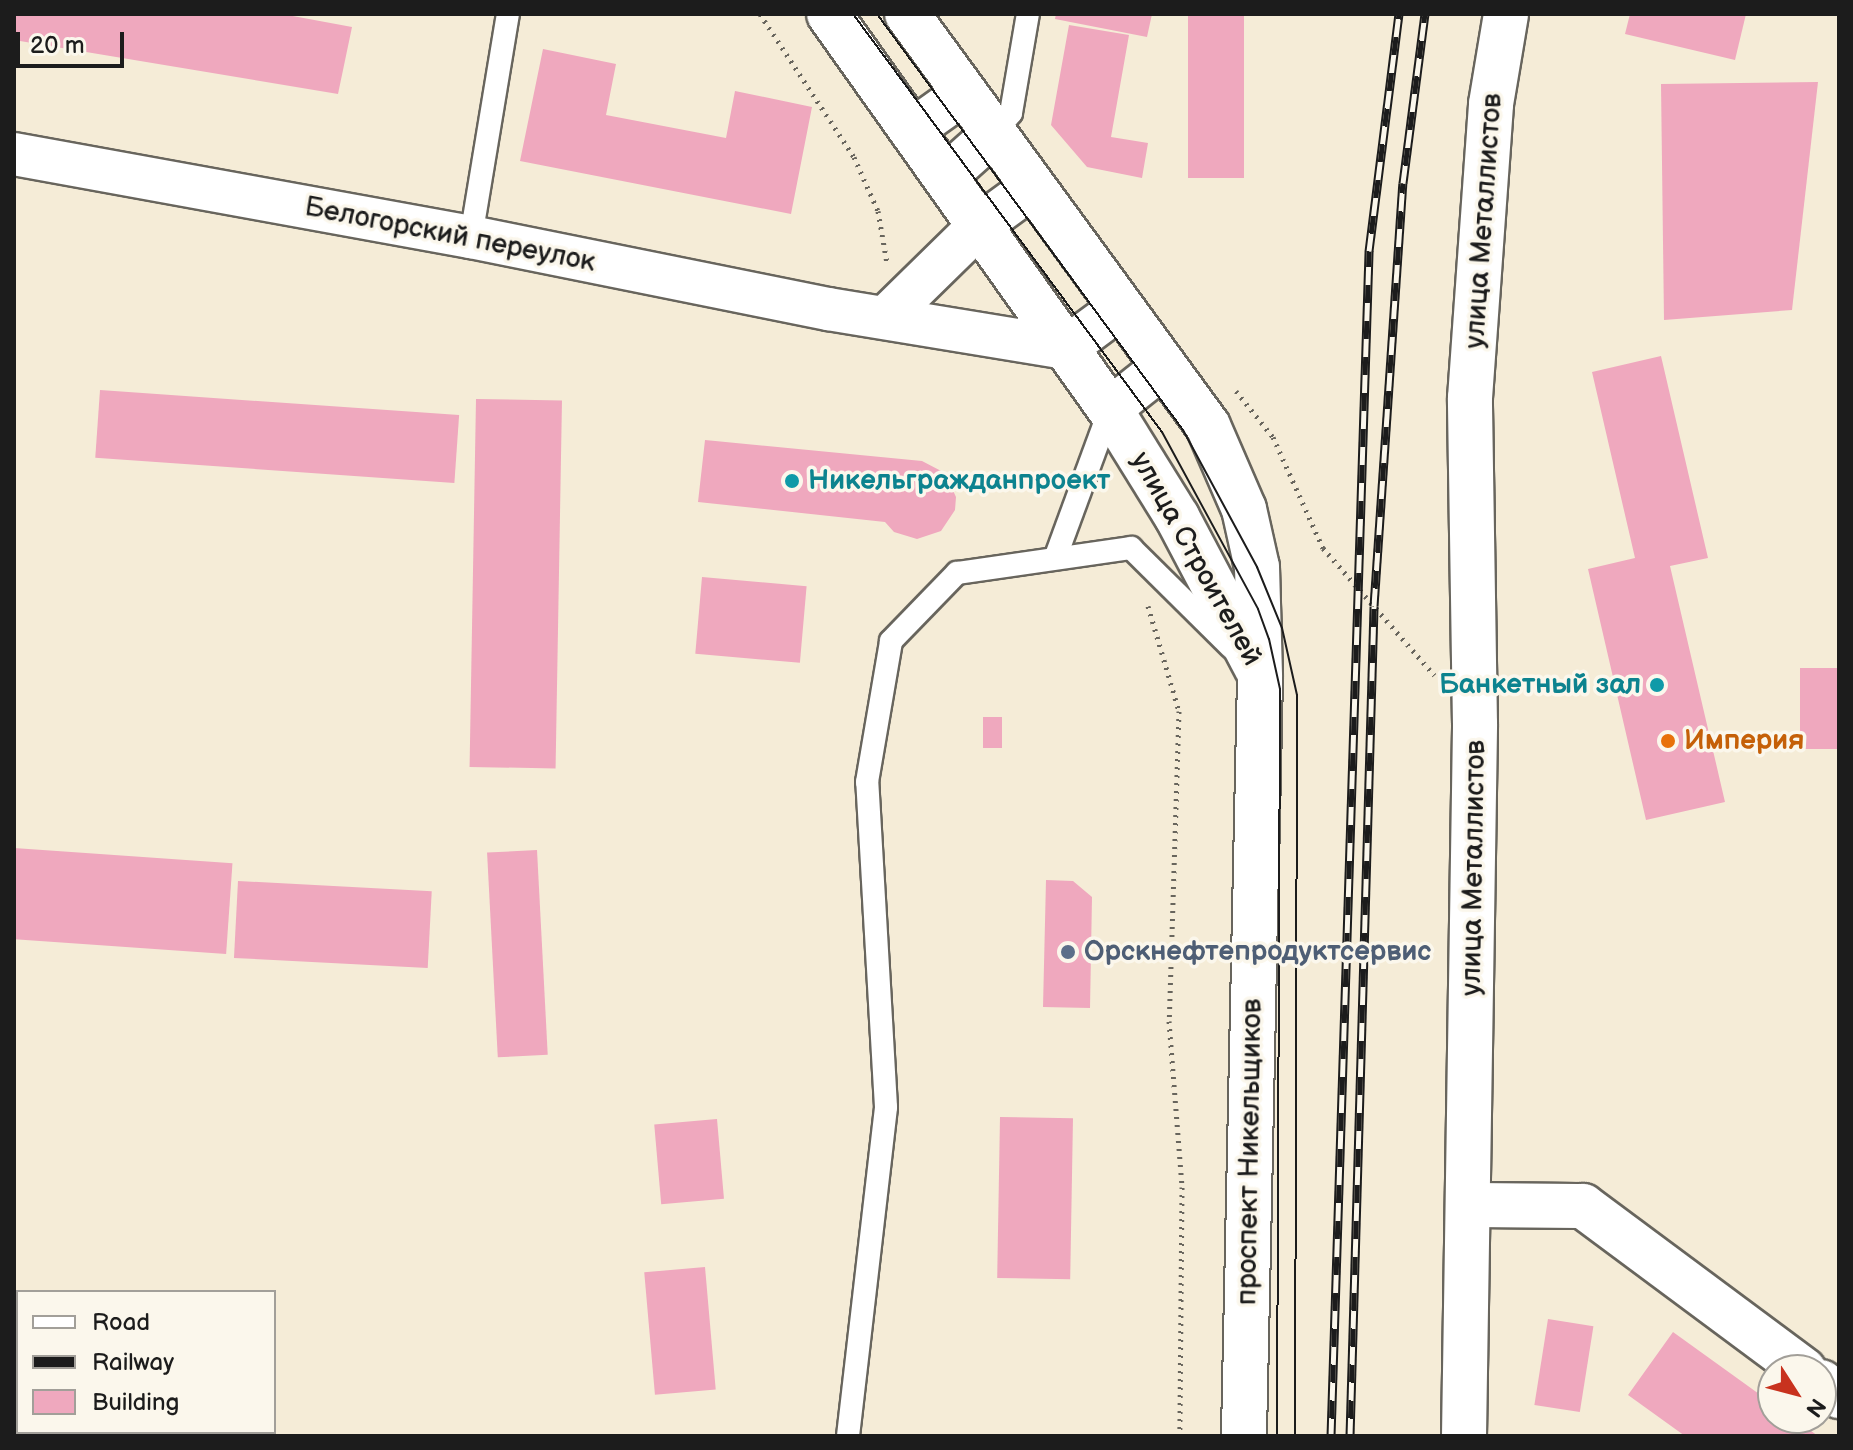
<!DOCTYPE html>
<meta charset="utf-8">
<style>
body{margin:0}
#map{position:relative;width:1853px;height:1450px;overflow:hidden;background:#f5ecd7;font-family:"Balsamiq Sans",sans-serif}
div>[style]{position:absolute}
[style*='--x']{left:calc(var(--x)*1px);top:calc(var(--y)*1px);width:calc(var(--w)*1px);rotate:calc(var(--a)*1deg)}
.building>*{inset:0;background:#efa8be;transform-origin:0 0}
.path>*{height:5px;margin-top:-2.5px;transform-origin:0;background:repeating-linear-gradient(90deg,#68655d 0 2px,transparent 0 8px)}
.roads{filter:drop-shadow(2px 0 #68655d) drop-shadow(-2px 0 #68655d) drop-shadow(0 2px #68655d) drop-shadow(0 -2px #68655d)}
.service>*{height:22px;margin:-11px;padding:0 11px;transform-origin:11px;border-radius:11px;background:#fff}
.minor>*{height:42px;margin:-21px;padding:0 21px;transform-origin:21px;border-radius:21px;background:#fff}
.tertiary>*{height:44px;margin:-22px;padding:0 22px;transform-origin:22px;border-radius:22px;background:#fff}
.secondary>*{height:44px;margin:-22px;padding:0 22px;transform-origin:22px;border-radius:22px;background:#fff}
.primary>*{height:44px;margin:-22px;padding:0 22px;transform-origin:22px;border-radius:22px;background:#fff}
.tram>*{height:2px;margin:-1px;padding:0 1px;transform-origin:1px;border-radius:1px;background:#1c1c1c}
.rail>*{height:9px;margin-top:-4.5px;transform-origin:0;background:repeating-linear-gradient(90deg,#fbf7ec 0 18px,#1c1c1c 0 36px);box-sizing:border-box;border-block:2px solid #1c1c1c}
.dots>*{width:22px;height:22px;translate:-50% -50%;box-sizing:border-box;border:4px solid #fbf7ec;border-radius:50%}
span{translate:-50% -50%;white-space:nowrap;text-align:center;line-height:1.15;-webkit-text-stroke:7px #fbf7ec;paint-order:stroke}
.street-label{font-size:28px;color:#1c1c1c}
.culture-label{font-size:28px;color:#0d838f;font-weight:700}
.left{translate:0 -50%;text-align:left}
.right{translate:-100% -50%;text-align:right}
.food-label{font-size:28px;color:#c56008;font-weight:700}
.service-label{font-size:28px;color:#4e5e75;font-weight:700}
.frame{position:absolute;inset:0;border:16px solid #1c1c1c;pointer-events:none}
.legend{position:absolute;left:16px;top:1290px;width:260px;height:144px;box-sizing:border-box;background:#fbf7ec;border:2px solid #a29f99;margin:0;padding:10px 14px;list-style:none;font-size:24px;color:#1c1c1c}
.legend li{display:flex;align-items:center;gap:16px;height:40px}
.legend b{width:40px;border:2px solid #a29f99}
.north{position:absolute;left:1757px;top:1354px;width:80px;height:80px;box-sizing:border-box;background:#fbf7ec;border:2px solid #a29f99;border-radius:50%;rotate:126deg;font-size:22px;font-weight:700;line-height:32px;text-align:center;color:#1c1c1c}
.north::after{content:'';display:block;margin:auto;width:28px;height:36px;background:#c8321e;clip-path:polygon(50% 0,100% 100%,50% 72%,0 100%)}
.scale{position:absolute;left:16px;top:32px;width:108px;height:36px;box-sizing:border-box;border:4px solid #1c1c1c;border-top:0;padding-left:10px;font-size:24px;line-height:28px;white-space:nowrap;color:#1c1c1c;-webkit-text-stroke:6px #fbf7ec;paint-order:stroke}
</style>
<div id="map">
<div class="building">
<i style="clip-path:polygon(14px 14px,282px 14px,352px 27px,338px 94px,14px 40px)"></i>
<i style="clip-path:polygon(1056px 14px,1152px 14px,1147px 37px,1055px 19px)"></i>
<i style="left:1188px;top:14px;width:56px;height:164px"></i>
<i style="clip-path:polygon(1630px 14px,1746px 14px,1735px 60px,1625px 34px)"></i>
<i style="clip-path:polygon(1069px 25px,1129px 35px,1111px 137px,1148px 143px,1142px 178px,1087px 167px,1051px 125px)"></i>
<i style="clip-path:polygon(543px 49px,616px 64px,606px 115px,726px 138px,735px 91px,812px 107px,791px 214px,520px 161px)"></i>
<i style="clip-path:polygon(1818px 82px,1792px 310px,1664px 320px,1661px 84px)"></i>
<i style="clip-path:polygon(1661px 356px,1708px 558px,1670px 566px,1725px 802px,1646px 820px,1588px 569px,1635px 558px,1592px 372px)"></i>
<i style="left:100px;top:390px;width:360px;height:68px;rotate:4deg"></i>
<i style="left:476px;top:399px;width:86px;height:368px;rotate:1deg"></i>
<i style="clip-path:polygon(705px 440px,922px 461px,945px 473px,956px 497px,955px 510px,941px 531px,917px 539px,894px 532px,885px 522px,698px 502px)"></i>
<i style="left:702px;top:577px;width:105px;height:77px;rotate:5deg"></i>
<i style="left:1800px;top:668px;width:39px;height:81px"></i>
<i style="left:983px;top:717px;width:19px;height:31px"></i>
<i style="left:14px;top:848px;width:219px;height:91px;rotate:4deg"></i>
<i style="left:537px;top:850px;width:205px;height:50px;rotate:87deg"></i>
<i style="clip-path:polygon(1046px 880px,1073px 881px,1092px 897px,1090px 1008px,1043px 1007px)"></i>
<i style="left:238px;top:881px;width:194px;height:77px;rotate:3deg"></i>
<i style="left:1000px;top:1117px;width:73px;height:161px;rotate:1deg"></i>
<i style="left:717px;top:1119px;width:80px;height:63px;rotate:85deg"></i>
<i style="left:705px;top:1267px;width:123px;height:61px;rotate:85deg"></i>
<i style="left:1548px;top:1319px;width:46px;height:87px;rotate:9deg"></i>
<i style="clip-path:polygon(1673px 1332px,1773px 1404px,1773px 1418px,1793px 1418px,1818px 1436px,1685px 1436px,1628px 1395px)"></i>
</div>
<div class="path">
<i style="--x:760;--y:14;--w:171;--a:56.7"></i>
<i style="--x:854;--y:157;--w:59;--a:66"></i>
<i style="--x:878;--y:211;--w:53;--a:80.2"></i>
<i style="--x:1236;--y:391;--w:59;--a:51.2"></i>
<i style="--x:1273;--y:437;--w:122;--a:65.8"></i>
<i style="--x:1323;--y:548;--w:169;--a:48.8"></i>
<i style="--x:1148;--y:606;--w:109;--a:73.6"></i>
<i style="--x:1179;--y:711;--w:310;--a:91.8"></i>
<i style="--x:1169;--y:1021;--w:167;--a:85.5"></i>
<i style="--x:1182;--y:1187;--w:249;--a:90.5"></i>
</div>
<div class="roads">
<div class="service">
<i style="--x:992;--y:135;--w:29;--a:-49"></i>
<i style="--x:1011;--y:113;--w:100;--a:-80.3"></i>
<i style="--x:471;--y:237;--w:226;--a:-80.6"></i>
<i style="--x:1056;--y:556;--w:157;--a:-69.8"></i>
<i style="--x:848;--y:1436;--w:331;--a:-83.4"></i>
<i style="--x:886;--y:1107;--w:326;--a:-93.3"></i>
<i style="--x:867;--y:782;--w:143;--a:-80.3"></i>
<i style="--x:891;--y:641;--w:95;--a:-45.9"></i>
<i style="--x:957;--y:573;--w:176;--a:-8.2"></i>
<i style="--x:1131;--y:548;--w:141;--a:44.7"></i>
</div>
<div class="minor">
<i style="--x:911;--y:131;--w:64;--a:-35.4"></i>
<i style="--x:14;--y:154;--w:464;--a:10.3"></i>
<i style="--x:471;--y:237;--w:364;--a:11.4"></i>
<i style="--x:828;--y:309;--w:241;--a:9.3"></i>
<i style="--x:1066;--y:348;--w:67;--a:-36.5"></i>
<i style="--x:945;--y:177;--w:63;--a:-41.8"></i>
<i style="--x:886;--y:317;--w:130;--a:-44.4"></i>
<i style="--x:979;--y:226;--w:64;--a:-36.2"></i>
<i style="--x:1110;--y:409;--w:69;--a:-38.5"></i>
</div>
<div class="tertiary">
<i style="--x:1470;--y:1205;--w:113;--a:0.5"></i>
<i style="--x:1583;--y:1206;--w:275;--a:36.6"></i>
<i style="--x:1821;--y:1382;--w:23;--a:38"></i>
</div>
<div class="secondary">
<i style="--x:1464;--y:1436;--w:712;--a:-89.11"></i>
<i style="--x:1475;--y:724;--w:326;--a:-90.9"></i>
<i style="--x:1470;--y:398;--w:295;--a:-85.9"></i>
<i style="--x:1491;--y:104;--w:91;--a:-80.5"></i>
</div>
<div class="primary">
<i style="--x:829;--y:14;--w:485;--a:54.6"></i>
<i style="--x:1110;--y:409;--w:127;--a:58.2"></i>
<i style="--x:1177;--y:517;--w:170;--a:62.2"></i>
<i style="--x:907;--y:14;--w:510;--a:53.85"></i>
<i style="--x:1208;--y:426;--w:90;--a:66.6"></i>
<i style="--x:1244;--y:509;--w:59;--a:77.4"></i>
<i style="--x:1257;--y:567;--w:110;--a:88.4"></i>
<i style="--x:1260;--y:677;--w:759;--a:91.21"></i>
</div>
</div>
<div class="tram">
<i style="--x:853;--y:14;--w:520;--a:53.53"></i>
<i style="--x:1162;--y:432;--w:201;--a:61.5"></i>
<i style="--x:1258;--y:609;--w:32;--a:70"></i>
<i style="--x:1269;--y:639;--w:51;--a:77.6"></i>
<i style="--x:1280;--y:689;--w:747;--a:90.23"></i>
<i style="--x:877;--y:14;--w:516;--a:53.66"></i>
<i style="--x:1183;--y:430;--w:156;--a:61.6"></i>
<i style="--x:1257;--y:567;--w:66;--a:67.7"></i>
<i style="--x:1282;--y:628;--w:69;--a:77.4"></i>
<i style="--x:1297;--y:695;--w:741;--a:90.15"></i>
</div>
<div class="rail">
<i style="--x:1331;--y:1436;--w:1186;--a:-88.16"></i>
<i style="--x:1369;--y:251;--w:239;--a:-82.8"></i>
<i style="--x:1350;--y:1436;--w:830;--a:-88.34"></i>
<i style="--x:1374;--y:606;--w:424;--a:-86.1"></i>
<i style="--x:1403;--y:183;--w:170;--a:-82.6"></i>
</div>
<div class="dots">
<i style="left:792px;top:481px;background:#0f9aa8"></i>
<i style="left:1657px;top:685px;background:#0f9aa8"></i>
<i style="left:1668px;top:741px;background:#e8710a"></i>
<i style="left:1068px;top:952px;background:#5c6f8a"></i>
</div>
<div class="street-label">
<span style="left:1484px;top:221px;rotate:-86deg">улица Металлистов</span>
<span style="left:450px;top:235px;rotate:11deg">Белогорский переулок</span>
<span style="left:1196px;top:559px;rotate:61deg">улица Строителей</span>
<span style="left:1474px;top:868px;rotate:-89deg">улица Металлистов</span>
<span style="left:1250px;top:1152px;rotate:-89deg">проспект Никельщиков</span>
</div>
<div class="culture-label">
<span class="left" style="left:808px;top:481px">Никельгражданпроект</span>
<span class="right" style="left:1641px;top:685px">Банкетный зал</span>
</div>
<div class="food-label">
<span class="left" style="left:1684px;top:741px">Империя</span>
</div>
<div class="service-label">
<span class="left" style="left:1084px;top:952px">Орскнефтепродуктсервис</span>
</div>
<div class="frame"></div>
<ul class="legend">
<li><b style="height:10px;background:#fff"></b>Road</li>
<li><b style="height:10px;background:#1c1c1c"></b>Railway</li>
<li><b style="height:22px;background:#efa8be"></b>Building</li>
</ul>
<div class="north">N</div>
<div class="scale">20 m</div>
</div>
